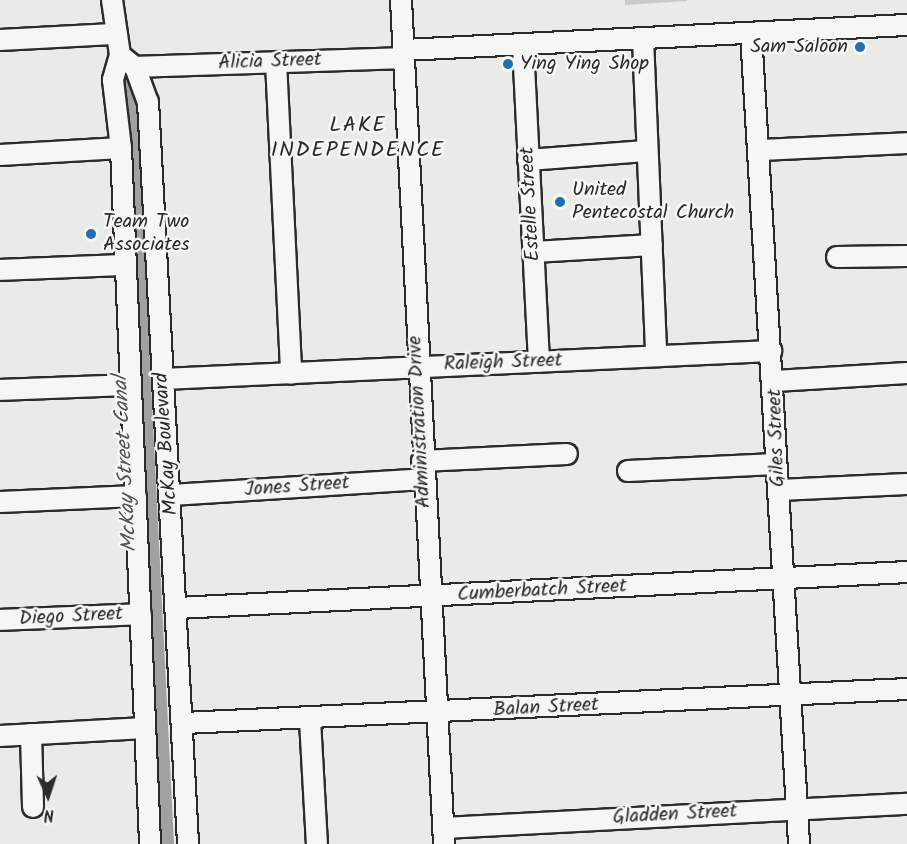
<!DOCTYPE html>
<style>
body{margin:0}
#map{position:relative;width:907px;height:844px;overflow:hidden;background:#eaeae6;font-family:Kalam,sans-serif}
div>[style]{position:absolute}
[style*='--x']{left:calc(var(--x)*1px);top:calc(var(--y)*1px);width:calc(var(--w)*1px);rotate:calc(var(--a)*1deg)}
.green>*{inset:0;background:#cacac7}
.canal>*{height:15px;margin:-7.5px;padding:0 7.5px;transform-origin:7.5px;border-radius:7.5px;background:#a1a19e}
.roads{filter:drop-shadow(2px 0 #2b2b2b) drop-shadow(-2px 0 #2b2b2b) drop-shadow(0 2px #2b2b2b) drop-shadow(0 -2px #2b2b2b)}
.minor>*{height:20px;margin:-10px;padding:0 10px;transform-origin:10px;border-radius:10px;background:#f6f6f2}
.dots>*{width:16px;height:16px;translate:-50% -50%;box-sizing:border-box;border:3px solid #f6f6f2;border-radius:50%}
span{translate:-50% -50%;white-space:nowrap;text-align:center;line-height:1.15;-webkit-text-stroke:5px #f6f6f2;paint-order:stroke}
.poi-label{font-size:20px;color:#2b2b2b}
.right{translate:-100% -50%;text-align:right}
.left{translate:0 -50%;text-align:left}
.street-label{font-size:20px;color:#2b2b2b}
.water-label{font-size:21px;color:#545453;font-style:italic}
.quarter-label{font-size:22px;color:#2b2b2b;letter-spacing:1.5px}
.north{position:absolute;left:18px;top:766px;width:60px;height:60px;-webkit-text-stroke:4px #f6f6f2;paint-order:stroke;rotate:177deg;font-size:16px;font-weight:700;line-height:24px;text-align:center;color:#2b2b2b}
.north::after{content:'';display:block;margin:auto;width:21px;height:27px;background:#2b2b2b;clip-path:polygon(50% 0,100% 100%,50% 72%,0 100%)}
</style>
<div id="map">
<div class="green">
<i style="clip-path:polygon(625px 0,687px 0,687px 1px,625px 5px)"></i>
</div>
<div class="canal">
<i style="--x:128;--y:81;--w:764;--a:87.15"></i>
</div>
<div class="roads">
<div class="minor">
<i style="--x:112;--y:0;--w:56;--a:81.7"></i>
<i style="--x:120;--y:55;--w:26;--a:106"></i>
<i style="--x:113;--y:80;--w:68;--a:83.3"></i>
<i style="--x:121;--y:148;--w:697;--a:87.61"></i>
<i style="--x:401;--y:0;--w:845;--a:87.08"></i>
<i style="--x:751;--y:33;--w:812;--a:86.61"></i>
<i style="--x:643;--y:39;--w:315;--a:87.6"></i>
<i style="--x:0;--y:40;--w:113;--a:-3"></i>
<i style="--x:523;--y:46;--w:316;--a:87.1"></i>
<i style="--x:404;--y:50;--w:504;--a:-2.85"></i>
<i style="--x:120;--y:55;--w:19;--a:39"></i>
<i style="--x:135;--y:67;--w:37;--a:70"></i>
<i style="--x:148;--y:102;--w:743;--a:86.91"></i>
<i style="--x:276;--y:62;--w:312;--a:87.2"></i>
<i style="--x:135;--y:67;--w:269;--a:-1.9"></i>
<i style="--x:761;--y:150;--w:146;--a:-2.7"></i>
<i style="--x:0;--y:155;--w:121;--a:-3.3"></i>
<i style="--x:528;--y:160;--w:118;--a:-4.4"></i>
<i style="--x:534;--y:252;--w:118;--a:-3.4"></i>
<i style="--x:837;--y:257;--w:70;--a:-0.8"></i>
<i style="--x:0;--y:270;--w:125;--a:-2.3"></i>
<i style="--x:163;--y:379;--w:609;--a:-2.64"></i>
<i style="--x:775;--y:381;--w:132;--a:-3.5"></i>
<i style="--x:0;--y:390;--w:130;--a:-2.2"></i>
<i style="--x:422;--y:461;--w:145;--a:-2.8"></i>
<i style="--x:628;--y:471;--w:148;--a:-2.7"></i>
<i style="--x:779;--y:490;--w:128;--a:-2.7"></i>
<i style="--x:171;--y:495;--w:253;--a:-3.6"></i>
<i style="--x:0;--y:502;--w:136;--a:-2.5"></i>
<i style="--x:177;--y:608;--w:731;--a:-2.82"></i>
<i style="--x:0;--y:620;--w:141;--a:-2.4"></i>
<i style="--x:310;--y:720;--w:124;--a:86.8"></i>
<i style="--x:184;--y:723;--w:724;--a:-2.69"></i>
<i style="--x:31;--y:734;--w:73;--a:88.4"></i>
<i style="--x:0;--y:736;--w:145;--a:-3.2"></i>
<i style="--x:444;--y:828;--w:464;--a:-3"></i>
</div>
</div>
<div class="dots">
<i style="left:860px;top:47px;background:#1f6fb2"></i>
<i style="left:508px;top:64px;background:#1f6fb2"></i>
<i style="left:560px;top:202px;background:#1f6fb2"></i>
<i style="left:91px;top:234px;background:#1f6fb2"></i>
</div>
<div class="poi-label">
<span class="right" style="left:848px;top:47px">Sam Saloon</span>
<span class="left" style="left:520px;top:64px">Ying Ying Shop</span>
<span class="left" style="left:572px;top:202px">United<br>Pentecostal Church</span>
<span class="left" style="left:103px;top:234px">Team Two<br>Associates</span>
</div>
<div class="street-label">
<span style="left:270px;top:62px;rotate:-2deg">Alicia Street</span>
<span style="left:531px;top:204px;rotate:-93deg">Estelle Street</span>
<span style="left:503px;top:363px;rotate:-2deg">Raleigh Street</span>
<span style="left:420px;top:422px;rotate:-93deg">Administration Drive</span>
<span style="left:777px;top:438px;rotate:-92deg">Giles Street</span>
<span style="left:167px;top:444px;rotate:-94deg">McKay Boulevard</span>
<span style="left:297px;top:487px;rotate:-4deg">Jones Street</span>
<span style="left:542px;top:591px;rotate:-3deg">Cumberbatch Street</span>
<span style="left:71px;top:617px;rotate:-3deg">Diego Street</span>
<span style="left:546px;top:708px;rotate:-3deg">Balan Street</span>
<span style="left:675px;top:815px;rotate:-3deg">Gladden Street</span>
</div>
<div class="water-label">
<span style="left:126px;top:464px;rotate:-93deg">McKay Street Canal</span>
</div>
<div class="quarter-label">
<span style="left:358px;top:138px">LAKE<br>INDEPENDENCE</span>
</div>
<div class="north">N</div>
</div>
